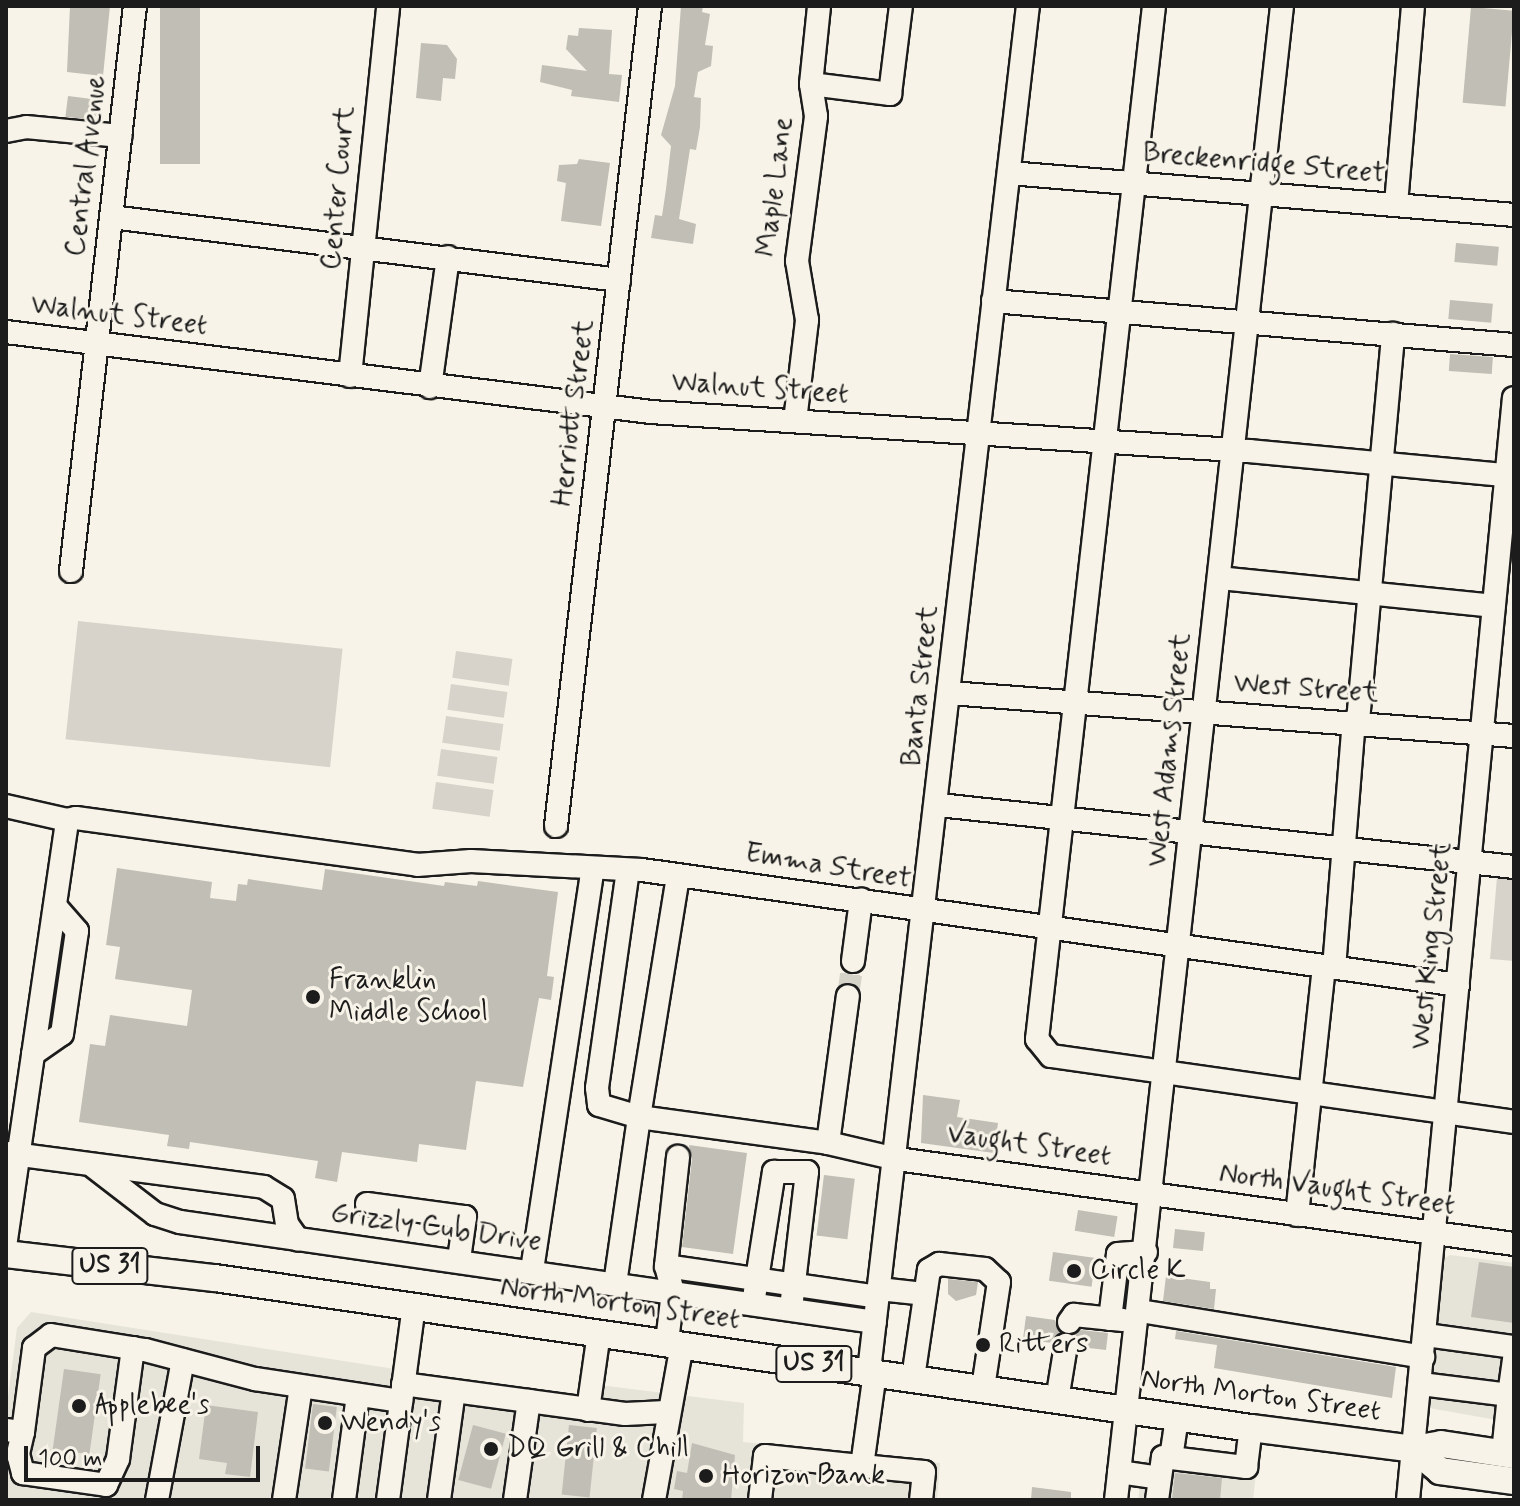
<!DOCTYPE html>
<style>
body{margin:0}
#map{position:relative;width:1520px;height:1506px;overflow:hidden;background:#f7f3e8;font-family:Mynerve,sans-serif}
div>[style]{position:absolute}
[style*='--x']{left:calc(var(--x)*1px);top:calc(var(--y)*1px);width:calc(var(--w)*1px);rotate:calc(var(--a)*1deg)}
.built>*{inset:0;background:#e6e3d9}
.green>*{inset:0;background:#d7d3cb;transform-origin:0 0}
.building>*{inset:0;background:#c0beb5;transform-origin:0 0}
.minor-tunnel>*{height:22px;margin-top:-11px;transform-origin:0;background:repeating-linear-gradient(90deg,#d6d3c9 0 22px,transparent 0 33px)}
.roads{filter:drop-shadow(2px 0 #1c1c1c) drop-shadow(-2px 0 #1c1c1c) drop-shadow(0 2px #1c1c1c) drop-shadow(0 -2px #1c1c1c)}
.minor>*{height:22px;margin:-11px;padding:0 11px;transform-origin:11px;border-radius:11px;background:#f7f3e8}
.major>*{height:26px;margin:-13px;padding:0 13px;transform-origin:13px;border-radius:13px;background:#f7f3e8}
.dots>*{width:22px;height:22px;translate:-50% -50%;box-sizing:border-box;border:4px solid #f7f3e8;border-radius:50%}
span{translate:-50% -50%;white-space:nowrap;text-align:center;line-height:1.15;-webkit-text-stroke:6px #f7f3e8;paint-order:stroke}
.shield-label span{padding:2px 6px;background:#f7f3e8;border:2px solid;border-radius:6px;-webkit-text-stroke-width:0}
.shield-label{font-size:26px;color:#1c1c1c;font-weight:700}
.street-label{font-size:28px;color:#1c1c1c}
.poi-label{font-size:28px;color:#1c1c1c}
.left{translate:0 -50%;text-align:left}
.frame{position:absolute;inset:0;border:8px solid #1c1c1c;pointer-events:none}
.scale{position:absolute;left:24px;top:1446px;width:236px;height:36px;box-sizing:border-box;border:4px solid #1c1c1c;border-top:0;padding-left:10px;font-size:24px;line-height:28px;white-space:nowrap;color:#1c1c1c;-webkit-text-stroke:6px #f7f3e8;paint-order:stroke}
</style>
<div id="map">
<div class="built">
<i style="clip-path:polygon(1450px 1255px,1514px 1263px,1514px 1423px,1429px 1408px,1443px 1259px)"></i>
<i style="clip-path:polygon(31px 1312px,573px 1397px,607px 1386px,744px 1403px,743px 1442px,940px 1463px,937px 1500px,6px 1500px,6px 1411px,17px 1328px)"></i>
<i style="clip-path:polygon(1156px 1449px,1257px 1464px,1253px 1500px,1138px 1500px,1142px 1465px)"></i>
</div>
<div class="green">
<i style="left:78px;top:621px;width:266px;height:119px;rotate:6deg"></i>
<i style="left:456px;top:651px;width:57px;height:27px;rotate:8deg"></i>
<i style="left:451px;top:684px;width:57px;height:26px;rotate:8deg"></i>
<i style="left:446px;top:716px;width:58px;height:27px;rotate:8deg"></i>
<i style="left:441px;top:749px;width:57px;height:27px;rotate:8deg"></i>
<i style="left:436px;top:782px;width:58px;height:27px;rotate:8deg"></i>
<i style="clip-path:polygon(1497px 877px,1514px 878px,1514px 961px,1490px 959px)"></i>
</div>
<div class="building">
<i style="clip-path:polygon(70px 6px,110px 6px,103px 76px,67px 72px)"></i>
<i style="left:160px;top:6px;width:40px;height:158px"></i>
<i style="clip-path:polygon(681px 6px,703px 6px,702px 12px,710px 14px,705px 45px,713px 46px,711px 66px,698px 72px,694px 97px,701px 98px,700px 127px,696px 150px,690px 149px,679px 219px,696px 224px,693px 244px,651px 238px,655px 215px,662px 216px,666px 189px,671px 146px,661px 135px,675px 86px)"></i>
<i style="left:1471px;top:7px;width:43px;height:96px;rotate:5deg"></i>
<i style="clip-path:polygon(579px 28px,612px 30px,609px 74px,622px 75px,619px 102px,571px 96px,572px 90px,540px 82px,542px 65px,587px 71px,566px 49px,568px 35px,578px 36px)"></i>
<i style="clip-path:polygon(421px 43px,447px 45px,457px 59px,455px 79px,443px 78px,441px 101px,416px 98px)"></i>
<i style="left:68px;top:96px;width:34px;height:21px;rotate:7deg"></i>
<i style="clip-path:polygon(579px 159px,610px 163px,601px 226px,561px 221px,566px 183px,557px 181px,559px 165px,577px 164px)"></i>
<i style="left:1456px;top:243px;width:43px;height:19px;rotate:5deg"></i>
<i style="left:1450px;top:300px;width:43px;height:19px;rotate:5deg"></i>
<i style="left:1450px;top:354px;width:43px;height:17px;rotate:4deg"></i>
<i style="clip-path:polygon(117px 868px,212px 882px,210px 898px,236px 901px,238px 884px,247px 885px,248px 879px,322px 890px,325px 869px,444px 886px,445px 882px,477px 886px,478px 881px,558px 892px,547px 976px,554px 977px,551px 1000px,539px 998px,523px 1087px,476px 1081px,466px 1150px,419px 1144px,417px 1162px,342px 1152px,337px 1182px,315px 1178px,318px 1161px,190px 1142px,189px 1149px,167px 1146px,169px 1135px,79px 1122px,90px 1044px,105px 1046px,110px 1015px,187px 1026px,192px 990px,115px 979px,120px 947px,106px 945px)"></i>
<i style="clip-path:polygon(923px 1095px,960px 1100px,957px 1117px,998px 1123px,994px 1153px,921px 1143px)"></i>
<i style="clip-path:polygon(689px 1145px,747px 1153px,733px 1254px,682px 1247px,692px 1159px)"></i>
<i style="left:824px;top:1175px;width:31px;height:61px;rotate:7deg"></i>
<i style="left:1078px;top:1210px;width:40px;height:21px;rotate:9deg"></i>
<i style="left:1175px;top:1229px;width:30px;height:19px;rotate:6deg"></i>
<i style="left:1053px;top:1252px;width:43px;height:29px;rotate:8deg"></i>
<i style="clip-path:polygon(1479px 1262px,1514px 1267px,1514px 1323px,1471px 1317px)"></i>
<i style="clip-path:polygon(1166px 1276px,1210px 1282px,1210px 1289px,1216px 1289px,1214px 1309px,1163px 1301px)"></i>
<i style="clip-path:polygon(948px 1279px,978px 1282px,976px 1295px,956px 1301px,948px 1294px)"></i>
<i style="clip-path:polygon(1026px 1316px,1055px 1320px,1060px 1333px,1052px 1343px,1023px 1339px)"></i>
<i style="clip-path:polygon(1081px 1330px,1108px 1333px,1106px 1350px,1080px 1347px,1075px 1334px)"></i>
<i style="clip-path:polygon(1176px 1331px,1396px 1367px,1392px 1398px,1214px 1368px,1217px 1345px,1175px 1339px)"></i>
<i style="left:64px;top:1369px;width:37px;height:81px;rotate:8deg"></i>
<i style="left:313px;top:1404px;width:24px;height:65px;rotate:7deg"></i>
<i style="clip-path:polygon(206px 1405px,258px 1412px,250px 1477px,225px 1474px,227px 1463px,199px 1459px)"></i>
<i style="left:473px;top:1425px;width:34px;height:57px;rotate:15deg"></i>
<i style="left:569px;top:1425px;width:28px;height:70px;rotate:6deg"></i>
<i style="clip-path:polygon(692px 1443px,735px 1455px,731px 1500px,682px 1500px,683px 1491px,674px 1489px,677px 1471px,687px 1473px)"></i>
<i style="clip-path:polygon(1175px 1473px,1222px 1478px,1220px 1500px,1172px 1500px)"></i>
<i style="clip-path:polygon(1032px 1487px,1071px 1492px,1071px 1500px,1031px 1500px)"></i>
</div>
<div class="minor-tunnel">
<i style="--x:848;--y:996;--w:35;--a:-82"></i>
</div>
<div class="roads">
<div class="minor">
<i style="--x:1154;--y:6;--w:1040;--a:96.46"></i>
<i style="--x:1037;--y:1039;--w:22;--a:51"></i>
<i style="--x:1051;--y:1056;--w:468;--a:8.1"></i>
<i style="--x:811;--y:84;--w:80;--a:7.2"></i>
<i style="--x:890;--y:94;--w:89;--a:-82.9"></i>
<i style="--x:6;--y:131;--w:20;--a:-11"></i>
<i style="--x:26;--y:127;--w:95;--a:5.4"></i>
<i style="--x:1009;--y:173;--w:507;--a:4.75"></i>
<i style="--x:1396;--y:204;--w:199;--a:-85.1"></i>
<i style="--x:111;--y:217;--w:512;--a:7.07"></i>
<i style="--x:993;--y:301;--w:523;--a:4.83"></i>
<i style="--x:6;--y:332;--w:650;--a:7.07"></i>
<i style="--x:651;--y:412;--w:599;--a:3.73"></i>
<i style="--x:1249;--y:451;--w:266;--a:5.4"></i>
<i style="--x:350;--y:376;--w:372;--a:-84.1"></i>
<i style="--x:430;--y:387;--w:131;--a:-82.1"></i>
<i style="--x:795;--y:421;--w:102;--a:-83.2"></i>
<i style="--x:807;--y:320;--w:60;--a:-99.6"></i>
<i style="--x:797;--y:261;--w:146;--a:-82.5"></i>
<i style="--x:816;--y:116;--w:32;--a:-99"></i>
<i style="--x:811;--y:84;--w:78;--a:-84.1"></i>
<i style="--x:71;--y:571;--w:569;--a:-83.54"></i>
<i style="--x:1219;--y:578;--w:276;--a:5.8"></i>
<i style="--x:950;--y:693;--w:566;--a:4.36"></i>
<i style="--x:1358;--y:721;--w:389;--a:-84.8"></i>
<i style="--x:939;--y:805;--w:578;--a:6.15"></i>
<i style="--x:6;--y:806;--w:63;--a:12.9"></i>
<i style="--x:556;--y:826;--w:825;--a:-83.46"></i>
<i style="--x:628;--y:870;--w:220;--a:98.1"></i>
<i style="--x:597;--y:1088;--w:17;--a:83"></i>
<i style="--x:599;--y:1105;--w:42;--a:16.7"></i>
<i style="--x:639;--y:1117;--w:245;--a:-80.8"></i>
<i style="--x:853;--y:961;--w:62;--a:-82.5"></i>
<i style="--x:1334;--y:968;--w:248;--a:-85.4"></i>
<i style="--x:33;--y:1054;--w:35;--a:-35"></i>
<i style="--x:62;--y:1034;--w:104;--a:-81.7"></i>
<i style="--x:77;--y:931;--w:33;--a:-131"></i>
<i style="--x:828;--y:1143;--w:148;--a:-82.3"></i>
<i style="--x:6;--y:1153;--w:260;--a:7.5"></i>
<i style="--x:264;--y:1187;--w:22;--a:32"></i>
<i style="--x:283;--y:1199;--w:25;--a:81"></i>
<i style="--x:287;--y:1224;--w:19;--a:55"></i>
<i style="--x:94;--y:1167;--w:77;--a:37.6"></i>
<i style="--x:155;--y:1214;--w:26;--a:18"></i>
<i style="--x:180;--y:1222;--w:702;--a:8.19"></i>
<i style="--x:367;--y:1204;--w:99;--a:7.6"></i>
<i style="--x:465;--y:1217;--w:42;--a:98.1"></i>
<i style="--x:1297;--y:1215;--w:249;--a:-83.8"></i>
<i style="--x:6;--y:1240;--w:424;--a:-81.7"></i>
<i style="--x:67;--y:820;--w:9;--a:-13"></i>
<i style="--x:76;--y:818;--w:344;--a:7.8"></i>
<i style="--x:417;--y:865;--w:54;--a:-4.2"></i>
<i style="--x:471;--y:861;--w:171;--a:3"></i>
<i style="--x:642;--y:870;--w:824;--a:8.02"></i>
<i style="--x:666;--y:1266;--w:214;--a:8.3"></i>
<i style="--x:532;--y:1270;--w:406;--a:-81.4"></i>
<i style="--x:615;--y:1284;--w:169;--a:-81.8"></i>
<i style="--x:639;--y:1117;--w:191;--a:7.8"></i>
<i style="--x:828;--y:1143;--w:71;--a:13.1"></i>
<i style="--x:897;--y:1159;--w:623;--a:7.84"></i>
<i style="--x:879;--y:1289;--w:45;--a:6.3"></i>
<i style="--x:753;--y:1304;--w:134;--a:-81"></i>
<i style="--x:774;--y:1172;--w:33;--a:0"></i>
<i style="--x:807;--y:1172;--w:138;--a:96.7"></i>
<i style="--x:1140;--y:1311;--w:287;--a:9.2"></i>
<i style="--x:1110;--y:1319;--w:65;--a:-83"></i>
<i style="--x:1118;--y:1254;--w:28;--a:-4"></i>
<i style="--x:1069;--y:1322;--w:9;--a:-54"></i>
<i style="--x:1074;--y:1315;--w:49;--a:5.8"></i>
<i style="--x:1426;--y:1335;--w:89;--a:7.8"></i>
<i style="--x:667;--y:1342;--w:50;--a:-83.2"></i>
<i style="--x:673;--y:1292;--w:27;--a:-105"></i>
<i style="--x:666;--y:1266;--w:110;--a:-83.7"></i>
<i style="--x:869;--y:1371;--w:1374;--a:-83.36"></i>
<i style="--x:913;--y:1378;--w:109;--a:-81.6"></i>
<i style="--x:929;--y:1270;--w:12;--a:-31"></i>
<i style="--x:939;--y:1264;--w:46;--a:6.2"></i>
<i style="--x:985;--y:1269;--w:19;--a:43"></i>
<i style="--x:999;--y:1282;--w:107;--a:98.6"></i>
<i style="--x:403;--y:1384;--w:224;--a:7.7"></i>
<i style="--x:625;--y:1414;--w:41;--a:-2.8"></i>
<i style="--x:1421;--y:1384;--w:89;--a:7.1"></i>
<i style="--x:1509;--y:1395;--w:58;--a:95.9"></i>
<i style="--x:1509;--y:1395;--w:37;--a:-82"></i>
<i style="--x:1057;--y:1400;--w:56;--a:-80.7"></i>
<i style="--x:588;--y:1410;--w:78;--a:-81.9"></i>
<i style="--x:6;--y:1430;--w:17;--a:7"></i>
<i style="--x:23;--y:1432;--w:85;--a:-82.5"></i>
<i style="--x:34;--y:1348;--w:21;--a:-37"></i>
<i style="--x:51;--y:1335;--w:95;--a:9.1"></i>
<i style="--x:145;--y:1350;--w:114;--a:14.8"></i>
<i style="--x:255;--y:1379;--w:148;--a:8.6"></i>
<i style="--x:23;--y:1432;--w:23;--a:103"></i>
<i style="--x:18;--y:1454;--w:20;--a:75"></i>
<i style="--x:23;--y:1473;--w:84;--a:8.2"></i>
<i style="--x:106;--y:1485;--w:29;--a:-65"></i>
<i style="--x:118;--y:1459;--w:112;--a:-82.3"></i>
<i style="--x:1171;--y:1458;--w:40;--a:-81.5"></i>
<i style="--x:862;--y:1466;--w:62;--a:5.5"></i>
<i style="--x:924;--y:1472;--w:28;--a:96"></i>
<i style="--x:1119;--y:1472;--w:41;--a:8.3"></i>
<i style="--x:157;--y:1500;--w:142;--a:-79.5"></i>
<i style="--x:284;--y:1500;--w:115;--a:-81.5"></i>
<i style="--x:344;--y:1500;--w:106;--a:-82.4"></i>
<i style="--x:388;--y:1500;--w:196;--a:-82.4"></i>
<i style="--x:439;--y:1500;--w:110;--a:-82.2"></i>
<i style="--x:515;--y:1500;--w:100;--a:-82"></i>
<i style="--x:654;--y:1500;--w:158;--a:-79.8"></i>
<i style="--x:760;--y:1500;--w:44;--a:-83.5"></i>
<i style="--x:765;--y:1456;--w:98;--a:5.9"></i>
<i style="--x:862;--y:1466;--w:95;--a:-82.1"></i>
<i style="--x:1116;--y:1500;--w:1503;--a:-83.66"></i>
<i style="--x:1157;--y:1500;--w:43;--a:-82.1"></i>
<i style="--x:1163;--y:1457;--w:84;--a:6.9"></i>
<i style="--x:1246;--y:1467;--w:39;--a:-83"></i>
<i style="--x:1408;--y:1500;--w:1107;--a:-84.51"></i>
</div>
<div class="major">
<i style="--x:6;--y:1254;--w:210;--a:6.6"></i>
<i style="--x:215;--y:1278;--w:1047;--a:8.24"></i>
<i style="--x:1251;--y:1428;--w:164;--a:7.3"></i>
<i style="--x:1414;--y:1449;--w:27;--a:-10"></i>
<i style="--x:1441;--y:1444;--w:74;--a:8.6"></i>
<i style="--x:1414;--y:1449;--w:34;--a:40"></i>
<i style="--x:1440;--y:1471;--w:75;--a:7.7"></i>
</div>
</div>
<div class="dots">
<i style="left:313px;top:997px;background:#1c1c1c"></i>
<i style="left:1074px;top:1271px;background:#1c1c1c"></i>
<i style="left:983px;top:1345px;background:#1c1c1c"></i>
<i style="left:79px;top:1406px;background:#1c1c1c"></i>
<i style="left:325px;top:1423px;background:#1c1c1c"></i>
<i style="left:491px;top:1449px;background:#1c1c1c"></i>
<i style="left:706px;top:1476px;background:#1c1c1c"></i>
</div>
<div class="shield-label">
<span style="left:110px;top:1266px">US 31</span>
<span style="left:814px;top:1364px">US 31</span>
</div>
<div class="street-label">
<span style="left:1264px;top:164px;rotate:5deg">Breckenridge Street</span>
<span style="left:87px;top:166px;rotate:-83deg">Central Avenue</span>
<span style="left:776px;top:187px;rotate:-83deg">Maple Lane</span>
<span style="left:339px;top:188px;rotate:-85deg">Center Court</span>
<span style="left:119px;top:316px;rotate:7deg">Walnut Street</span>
<span style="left:760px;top:389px;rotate:4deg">Walnut Street</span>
<span style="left:574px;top:413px;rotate:-83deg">Herriott Street</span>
<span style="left:921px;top:686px;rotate:-84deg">Banta Street</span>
<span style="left:1306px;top:689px;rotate:4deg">West Street</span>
<span style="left:1170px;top:750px;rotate:-84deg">West Adams Street</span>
<span style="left:828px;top:867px;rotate:9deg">Emma Street</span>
<span style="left:1432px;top:946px;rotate:-84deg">West King Street</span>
<span style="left:1029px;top:1146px;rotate:8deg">Vaught Street</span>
<span style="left:1337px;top:1190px;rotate:8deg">North Vaught Street</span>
<span style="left:436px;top:1228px;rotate:8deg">Grizzly Cub Drive</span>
<span style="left:620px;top:1304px;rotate:8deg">North Morton Street</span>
<span style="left:1261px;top:1396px;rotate:8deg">North Morton Street</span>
</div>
<div class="poi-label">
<span class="left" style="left:329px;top:997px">Franklin<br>Middle School</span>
<span class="left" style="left:1090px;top:1271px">Circle K</span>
<span class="left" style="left:999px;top:1345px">Ritters</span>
<span class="left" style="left:95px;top:1406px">Applebee's</span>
<span class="left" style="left:341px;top:1423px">Wendy's</span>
<span class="left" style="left:507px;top:1449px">DQ Grill &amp; Chill</span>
<span class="left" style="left:722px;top:1476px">Horizon Bank</span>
</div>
<div class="frame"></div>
<div class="scale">100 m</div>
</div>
